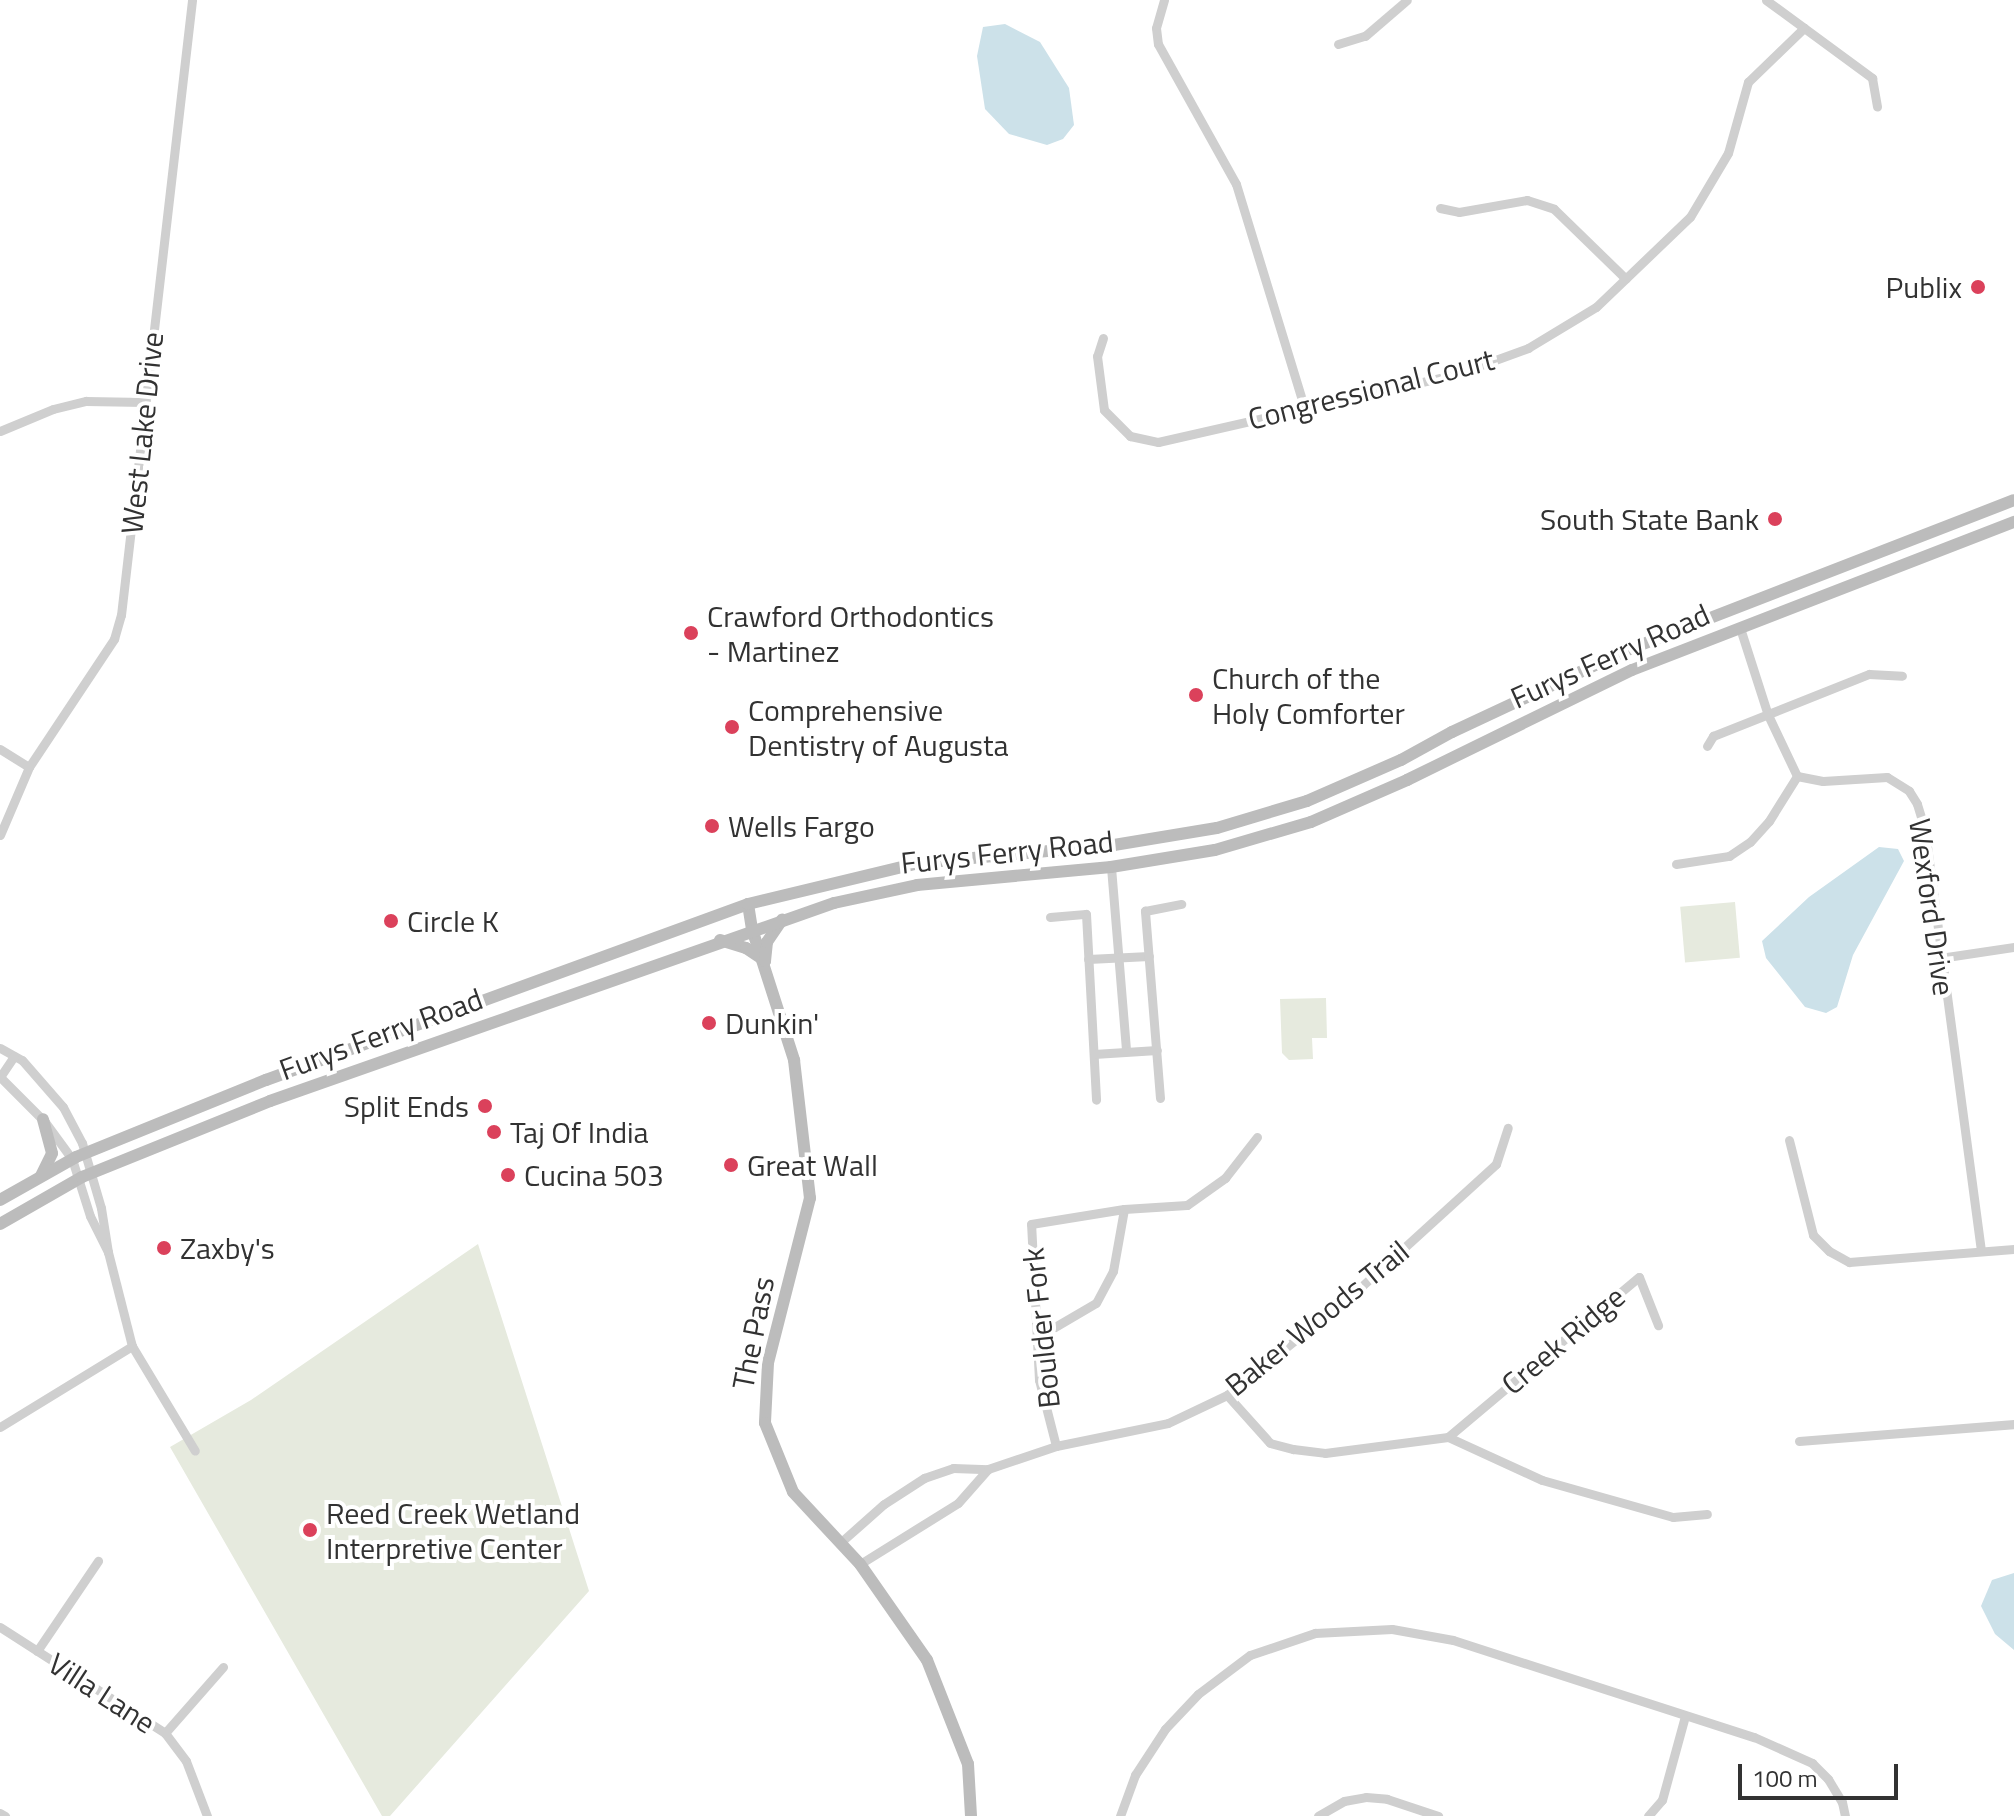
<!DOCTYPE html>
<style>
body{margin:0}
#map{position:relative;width:2014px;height:1816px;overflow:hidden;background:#fff;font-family:"Titillium Web",sans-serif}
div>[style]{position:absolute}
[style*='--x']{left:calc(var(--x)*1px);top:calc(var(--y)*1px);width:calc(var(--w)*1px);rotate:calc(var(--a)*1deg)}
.green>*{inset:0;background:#e6eade;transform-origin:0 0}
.water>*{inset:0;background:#cce1e9}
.street>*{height:9px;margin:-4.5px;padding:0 4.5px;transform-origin:4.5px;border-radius:4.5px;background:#cfcfcf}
.secondary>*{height:12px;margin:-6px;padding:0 6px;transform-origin:6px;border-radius:6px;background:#bcbcbc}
.dots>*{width:22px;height:22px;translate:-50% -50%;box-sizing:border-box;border:4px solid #fff;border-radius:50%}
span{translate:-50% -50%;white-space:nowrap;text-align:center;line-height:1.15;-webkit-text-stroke:8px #fff;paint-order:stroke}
.poi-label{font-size:30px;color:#323232}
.right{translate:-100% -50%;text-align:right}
.left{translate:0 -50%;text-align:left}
.street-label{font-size:30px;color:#323232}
.scale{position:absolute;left:1738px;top:1764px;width:160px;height:36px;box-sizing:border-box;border:4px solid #323232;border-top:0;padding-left:10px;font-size:24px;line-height:28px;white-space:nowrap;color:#323232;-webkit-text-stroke:6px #fff;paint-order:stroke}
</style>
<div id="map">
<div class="green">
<i style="left:1735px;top:902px;width:56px;height:55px;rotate:85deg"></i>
<i style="clip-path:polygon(1326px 998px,1327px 1038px,1312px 1038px,1313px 1059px,1289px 1060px,1282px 1053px,1280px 999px)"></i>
<i style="clip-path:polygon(478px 1244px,589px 1591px,390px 1816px,382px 1816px,170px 1447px,251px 1400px)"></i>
</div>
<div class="water">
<i style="clip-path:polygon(1005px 24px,1040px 42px,1069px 88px,1074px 125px,1063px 139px,1047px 145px,1009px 134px,985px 109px,977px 56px,983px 27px)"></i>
<i style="clip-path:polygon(1879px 847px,1898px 849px,1904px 861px,1853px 955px,1837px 1007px,1826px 1013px,1805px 1007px,1766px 958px,1762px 941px,1809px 897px)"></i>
<i style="clip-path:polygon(2014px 1573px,2014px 1650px,1995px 1634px,1981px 1606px,1992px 1580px)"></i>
</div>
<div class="street">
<i style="--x:1164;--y:0;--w:29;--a:106"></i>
<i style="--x:1156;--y:28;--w:16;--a:83"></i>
<i style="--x:1158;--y:44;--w:160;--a:60.9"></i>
<i style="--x:1236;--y:184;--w:233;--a:73"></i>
<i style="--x:1766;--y:0;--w:132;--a:36.3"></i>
<i style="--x:1872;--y:78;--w:29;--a:80"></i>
<i style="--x:1338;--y:44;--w:28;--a:-17"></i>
<i style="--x:1365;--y:36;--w:55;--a:-40.6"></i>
<i style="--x:1440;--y:208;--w:19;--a:12"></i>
<i style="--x:1459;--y:212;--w:69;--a:-10"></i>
<i style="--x:1527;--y:200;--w:28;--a:18"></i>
<i style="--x:1554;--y:209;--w:100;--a:44.2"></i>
<i style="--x:1103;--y:338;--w:19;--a:108"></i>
<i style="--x:1097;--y:356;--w:54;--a:82.6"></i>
<i style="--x:1104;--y:410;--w:37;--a:45"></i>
<i style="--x:1130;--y:436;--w:29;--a:12"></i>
<i style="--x:1158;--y:442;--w:303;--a:-12.8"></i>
<i style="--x:1454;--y:375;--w:79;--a:-20"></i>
<i style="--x:1528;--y:348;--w:79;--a:-31.1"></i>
<i style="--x:1596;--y:307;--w:130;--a:-43.8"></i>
<i style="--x:1690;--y:217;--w:74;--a:-59.3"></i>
<i style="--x:1728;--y:153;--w:74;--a:-74.3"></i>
<i style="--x:1748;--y:82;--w:78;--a:-44"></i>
<i style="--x:0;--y:431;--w:57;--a:-22.5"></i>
<i style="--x:53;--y:409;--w:34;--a:-14"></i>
<i style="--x:86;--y:401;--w:58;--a:1"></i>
<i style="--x:1740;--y:628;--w:91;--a:72.2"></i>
<i style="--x:1768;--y:715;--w:68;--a:64.6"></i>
<i style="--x:1797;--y:776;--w:26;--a:11"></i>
<i style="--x:1823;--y:781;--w:64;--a:-3.6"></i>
<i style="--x:1887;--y:777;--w:26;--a:32"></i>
<i style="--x:1909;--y:791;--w:15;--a:58"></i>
<i style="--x:1917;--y:804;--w:28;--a:73"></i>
<i style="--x:1925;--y:831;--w:423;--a:82.4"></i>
<i style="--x:1707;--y:746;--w:12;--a:-59"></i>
<i style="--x:1713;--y:736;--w:168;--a:-21.7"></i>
<i style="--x:1869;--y:674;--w:33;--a:3"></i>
<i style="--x:0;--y:749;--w:34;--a:32"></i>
<i style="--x:0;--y:835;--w:74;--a:-66.9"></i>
<i style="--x:29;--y:767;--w:154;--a:-56.4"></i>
<i style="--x:114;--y:639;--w:25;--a:-74"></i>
<i style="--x:121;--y:615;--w:619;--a:-83.41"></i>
<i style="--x:1676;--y:864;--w:54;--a:-8.6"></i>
<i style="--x:1729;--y:856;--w:25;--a:-34"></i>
<i style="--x:1750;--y:842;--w:28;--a:-48"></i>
<i style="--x:1769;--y:821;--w:53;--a:-58.1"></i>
<i style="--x:1111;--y:867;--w:184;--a:85.3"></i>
<i style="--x:1050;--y:917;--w:36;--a:-5"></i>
<i style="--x:1086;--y:914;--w:186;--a:86.9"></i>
<i style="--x:1940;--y:958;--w:75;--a:-8.5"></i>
<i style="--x:1088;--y:959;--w:61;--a:-2.8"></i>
<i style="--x:0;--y:1048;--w:25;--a:29"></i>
<i style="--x:22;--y:1060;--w:62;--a:48.9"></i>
<i style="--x:63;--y:1107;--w:41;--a:62.2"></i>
<i style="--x:82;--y:1143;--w:68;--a:73.7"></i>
<i style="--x:101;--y:1208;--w:45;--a:81"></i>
<i style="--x:108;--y:1252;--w:40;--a:-116.6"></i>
<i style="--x:90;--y:1216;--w:60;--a:-107.5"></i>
<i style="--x:72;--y:1159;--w:46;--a:-126.1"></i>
<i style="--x:45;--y:1122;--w:64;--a:-135"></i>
<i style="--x:1094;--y:1054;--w:63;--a:-3.6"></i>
<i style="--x:0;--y:1077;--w:25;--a:-56"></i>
<i style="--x:1160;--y:1098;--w:188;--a:-94.6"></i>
<i style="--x:1145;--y:911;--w:37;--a:-11"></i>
<i style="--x:1789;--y:1140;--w:98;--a:75.8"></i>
<i style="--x:1813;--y:1235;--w:23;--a:45"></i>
<i style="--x:1829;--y:1251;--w:23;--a:29"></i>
<i style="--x:1849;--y:1262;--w:166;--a:-4.5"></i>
<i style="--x:108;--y:1252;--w:97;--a:75.7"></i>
<i style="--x:132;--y:1346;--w:122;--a:59"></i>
<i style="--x:1036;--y:1338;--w:69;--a:-30.3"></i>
<i style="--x:1096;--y:1303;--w:36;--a:-62"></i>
<i style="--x:1113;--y:1271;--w:63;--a:-79.9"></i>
<i style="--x:1227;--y:1395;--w:64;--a:48.1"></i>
<i style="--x:1270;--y:1443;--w:24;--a:15"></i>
<i style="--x:1293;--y:1449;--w:32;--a:7"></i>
<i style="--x:1325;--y:1453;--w:124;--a:-7.4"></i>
<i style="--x:1448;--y:1437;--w:103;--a:24.6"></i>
<i style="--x:1542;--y:1480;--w:136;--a:15.8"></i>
<i style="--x:1673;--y:1517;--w:34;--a:-5"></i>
<i style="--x:0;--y:1427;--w:155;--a:-31.5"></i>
<i style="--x:1448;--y:1437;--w:249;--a:-40"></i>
<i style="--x:1639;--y:1277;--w:52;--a:68.4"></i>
<i style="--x:1799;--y:1441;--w:216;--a:-4.5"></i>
<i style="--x:1056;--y:1446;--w:68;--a:-104.4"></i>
<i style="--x:1039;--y:1380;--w:156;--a:-92.9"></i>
<i style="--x:1031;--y:1224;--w:94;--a:-9.2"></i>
<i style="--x:1124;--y:1209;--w:63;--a:-3.6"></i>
<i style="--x:1187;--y:1205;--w:47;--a:-35.4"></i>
<i style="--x:1225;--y:1178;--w:52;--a:-52"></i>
<i style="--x:841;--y:1542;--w:57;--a:-41.5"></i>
<i style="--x:884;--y:1504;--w:48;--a:-33"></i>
<i style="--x:924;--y:1478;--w:31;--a:-19"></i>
<i style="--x:953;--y:1468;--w:35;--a:2"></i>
<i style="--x:860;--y:1564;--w:115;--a:-31.9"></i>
<i style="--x:958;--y:1503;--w:45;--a:-48.6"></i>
<i style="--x:988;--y:1469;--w:72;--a:-18.7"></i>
<i style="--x:1056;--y:1446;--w:114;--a:-11.6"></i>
<i style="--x:1168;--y:1423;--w:65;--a:-25.4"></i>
<i style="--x:1227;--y:1395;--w:174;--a:-38.9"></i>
<i style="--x:1362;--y:1286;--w:181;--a:-42.3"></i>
<i style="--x:1496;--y:1164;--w:38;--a:-72"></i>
<i style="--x:0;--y:1627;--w:196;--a:32.7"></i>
<i style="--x:165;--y:1733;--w:35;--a:53"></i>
<i style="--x:186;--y:1761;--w:59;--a:69.1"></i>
<i style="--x:37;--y:1651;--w:109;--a:-55.9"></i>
<i style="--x:165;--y:1733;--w:88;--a:-48.7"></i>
<i style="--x:0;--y:1813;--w:6;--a:31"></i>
<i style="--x:1120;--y:1816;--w:44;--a:-69.9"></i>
<i style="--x:1135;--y:1775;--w:55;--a:-56.9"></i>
<i style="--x:1165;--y:1729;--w:48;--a:-46.7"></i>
<i style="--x:1198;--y:1694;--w:65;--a:-36.9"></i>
<i style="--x:1250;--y:1655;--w:69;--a:-18.7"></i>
<i style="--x:1315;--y:1633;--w:77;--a:-3"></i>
<i style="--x:1392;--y:1629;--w:62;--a:10.2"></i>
<i style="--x:1453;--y:1640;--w:316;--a:17.9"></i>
<i style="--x:1754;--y:1737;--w:64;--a:24.1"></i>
<i style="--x:1812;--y:1763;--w:23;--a:45"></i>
<i style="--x:1828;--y:1779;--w:27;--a:59"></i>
<i style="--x:1842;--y:1802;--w:14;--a:78"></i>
<i style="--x:1318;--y:1816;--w:30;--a:-30"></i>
<i style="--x:1344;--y:1801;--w:22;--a:-10"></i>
<i style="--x:1366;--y:1797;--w:21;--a:5"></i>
<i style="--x:1387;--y:1799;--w:54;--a:18.4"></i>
<i style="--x:1648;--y:1816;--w:21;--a:-49"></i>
<i style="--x:1662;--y:1800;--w:87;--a:-74.7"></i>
</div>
<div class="secondary">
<i style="--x:748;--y:904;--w:25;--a:81"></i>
<i style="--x:752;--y:929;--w:138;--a:72.2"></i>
<i style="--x:794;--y:1060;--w:139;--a:83.4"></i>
<i style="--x:810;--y:1198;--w:170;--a:104.3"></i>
<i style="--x:768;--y:1363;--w:60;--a:92.9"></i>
<i style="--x:765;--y:1423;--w:74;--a:67.9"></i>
<i style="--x:793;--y:1492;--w:98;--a:47.1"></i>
<i style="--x:860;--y:1564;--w:117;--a:55.1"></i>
<i style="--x:927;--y:1660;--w:112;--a:68.5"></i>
<i style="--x:968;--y:1764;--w:52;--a:86.7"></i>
<i style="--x:720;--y:940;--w:27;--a:17"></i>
<i style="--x:746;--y:948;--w:23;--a:34"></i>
<i style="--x:765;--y:961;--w:19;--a:-84"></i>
<i style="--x:767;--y:942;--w:27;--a:-56"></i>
<i style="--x:41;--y:1176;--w:25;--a:-64"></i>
<i style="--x:52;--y:1153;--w:35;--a:-105"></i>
<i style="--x:0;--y:1200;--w:87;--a:-29.5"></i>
<i style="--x:76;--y:1157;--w:205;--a:-22.1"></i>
<i style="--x:266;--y:1080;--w:513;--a:-20.06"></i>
<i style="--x:748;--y:904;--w:176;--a:-13.5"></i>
<i style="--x:919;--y:863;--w:196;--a:-5.3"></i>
<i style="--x:1114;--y:845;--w:104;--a:-9.4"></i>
<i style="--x:1217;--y:828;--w:94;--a:-16.7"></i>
<i style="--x:1307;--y:801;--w:103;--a:-23.6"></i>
<i style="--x:1401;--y:760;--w:58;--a:-28.8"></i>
<i style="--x:1452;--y:732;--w:191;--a:-25.1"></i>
<i style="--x:1625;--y:651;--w:417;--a:-21.2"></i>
<i style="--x:0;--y:1224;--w:95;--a:-29.8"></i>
<i style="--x:82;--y:1177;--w:203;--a:-22"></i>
<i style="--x:270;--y:1101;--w:598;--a:-19.34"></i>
<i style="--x:834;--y:903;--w:85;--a:-12.2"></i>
<i style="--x:917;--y:885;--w:195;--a:-5.3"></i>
<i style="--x:1111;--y:867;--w:105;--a:-9.3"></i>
<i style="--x:1215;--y:850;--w:100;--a:-16.3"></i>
<i style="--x:1311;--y:822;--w:105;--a:-23.6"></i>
<i style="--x:1407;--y:780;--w:250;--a:-26.1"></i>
<i style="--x:1632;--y:670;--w:410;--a:-21.2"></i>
</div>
<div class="dots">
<i style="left:1978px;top:287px;background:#db415b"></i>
<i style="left:1775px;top:519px;background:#db415b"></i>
<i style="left:691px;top:633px;background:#db415b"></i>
<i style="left:1196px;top:695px;background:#db415b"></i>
<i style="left:732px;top:727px;background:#db415b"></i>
<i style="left:712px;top:826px;background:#db415b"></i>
<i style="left:391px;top:921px;background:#db415b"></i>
<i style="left:709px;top:1023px;background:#db415b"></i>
<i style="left:485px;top:1106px;background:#db415b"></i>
<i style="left:494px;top:1132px;background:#db415b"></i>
<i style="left:731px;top:1165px;background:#db415b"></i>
<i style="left:508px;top:1175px;background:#db415b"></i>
<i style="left:164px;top:1248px;background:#db415b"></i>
<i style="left:310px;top:1530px;background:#db415b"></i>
</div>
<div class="poi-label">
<span class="right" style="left:1962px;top:287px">Publix</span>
<span class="right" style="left:1759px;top:519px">South State Bank</span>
<span class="left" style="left:707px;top:633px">Crawford Orthodontics<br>- Martinez</span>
<span class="left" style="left:1212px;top:695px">Church of the<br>Holy Comforter</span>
<span class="left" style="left:748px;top:727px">Comprehensive<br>Dentistry of Augusta</span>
<span class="left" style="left:728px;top:826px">Wells Fargo</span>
<span class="left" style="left:407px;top:921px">Circle K</span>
<span class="left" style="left:725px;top:1023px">Dunkin'</span>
<span class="right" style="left:469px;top:1106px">Split Ends</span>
<span class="left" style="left:510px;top:1132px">Taj Of India</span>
<span class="left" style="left:747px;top:1165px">Great Wall</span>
<span class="left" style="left:524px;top:1175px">Cucina 503</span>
<span class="left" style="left:180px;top:1248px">Zaxby's</span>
<span class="left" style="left:326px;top:1530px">Reed Creek Wetland<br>Interpretive Center</span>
</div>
<div class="street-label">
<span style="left:1371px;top:389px;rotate:-14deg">Congressional Court</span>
<span style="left:142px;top:433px;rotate:-84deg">West Lake Drive</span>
<span style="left:1610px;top:656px;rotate:-24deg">Furys Ferry Road</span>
<span style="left:1007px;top:852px;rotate:-6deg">Furys Ferry Road</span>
<span style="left:1932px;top:907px;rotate:82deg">Wexford Drive</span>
<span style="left:381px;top:1034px;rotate:-20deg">Furys Ferry Road</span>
<span style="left:1317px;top:1318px;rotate:-39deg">Baker Woods Trail</span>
<span style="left:1041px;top:1328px;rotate:-96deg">Boulder Fork</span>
<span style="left:753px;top:1333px;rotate:-79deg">The Pass</span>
<span style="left:1563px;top:1340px;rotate:-40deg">Creek Ridge</span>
<span style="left:102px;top:1693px;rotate:33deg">Villa Lane</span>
</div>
<div class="scale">100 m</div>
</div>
